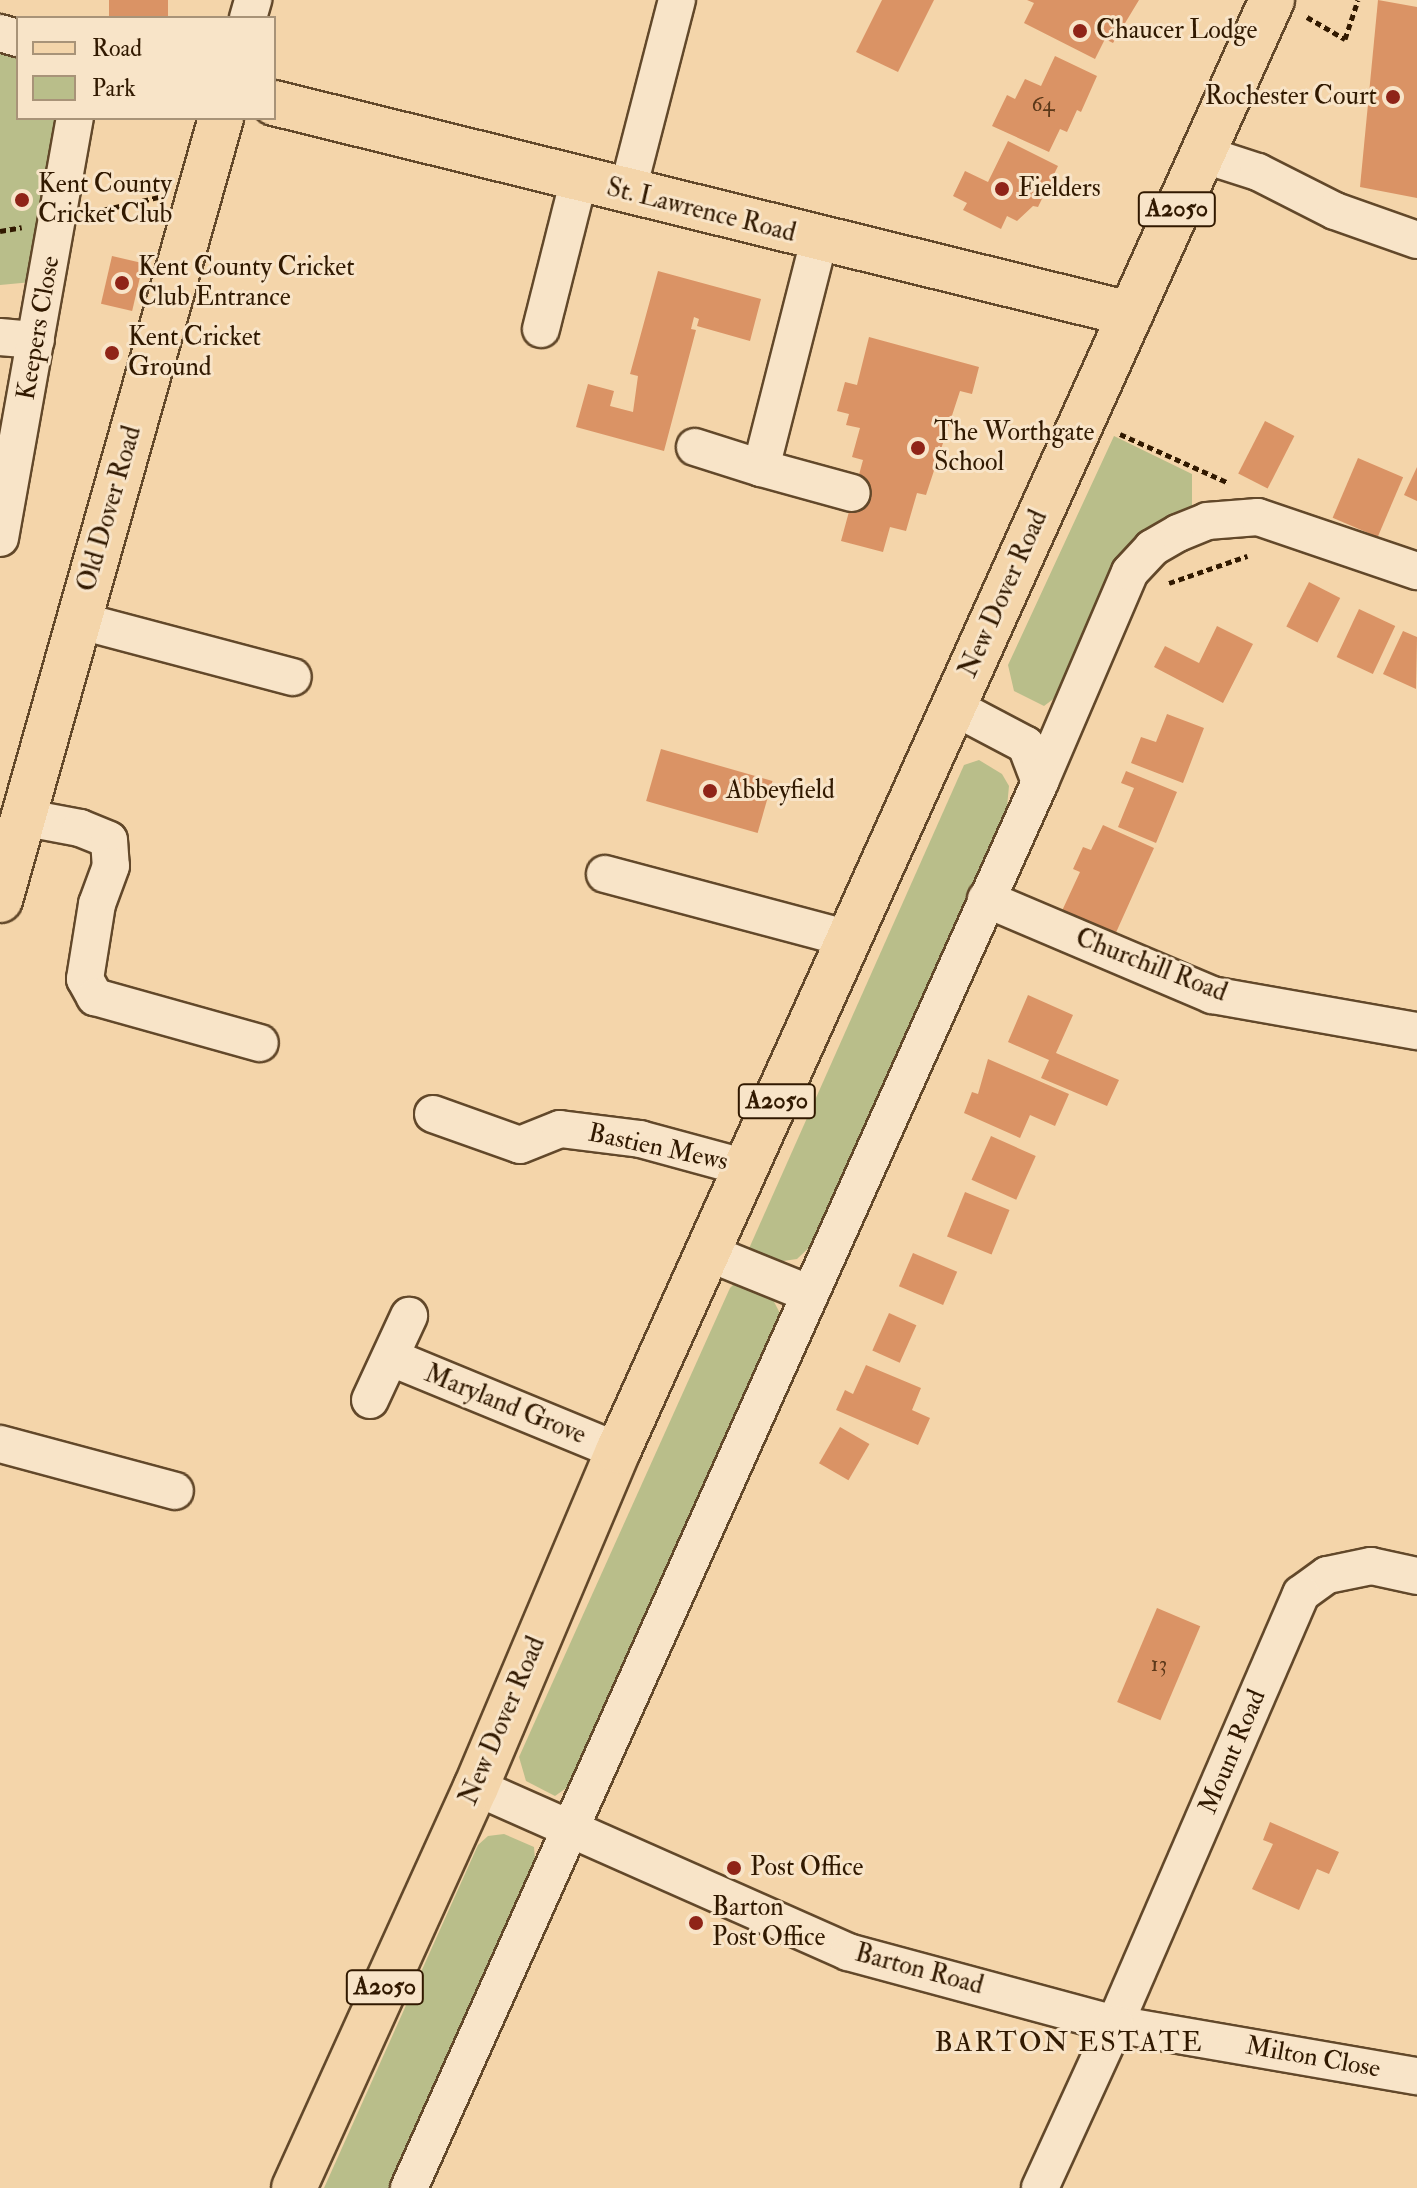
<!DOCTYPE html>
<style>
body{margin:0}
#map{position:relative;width:1417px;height:2188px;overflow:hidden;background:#f4d5aa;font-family:"IM FELL Double Pica",serif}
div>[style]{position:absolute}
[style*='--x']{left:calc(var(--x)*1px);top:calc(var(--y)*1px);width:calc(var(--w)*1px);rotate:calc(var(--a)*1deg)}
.green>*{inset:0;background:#b9be8a}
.building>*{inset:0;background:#da9365;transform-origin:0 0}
.path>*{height:5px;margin-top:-2.5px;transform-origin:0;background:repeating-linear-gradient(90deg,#311900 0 6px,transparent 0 10px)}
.roads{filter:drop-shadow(2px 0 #62482a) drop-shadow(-2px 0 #62482a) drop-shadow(0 2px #62482a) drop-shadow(0 -2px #62482a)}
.minor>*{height:36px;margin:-18px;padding:0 18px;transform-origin:18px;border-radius:18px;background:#f8e4c8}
.major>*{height:44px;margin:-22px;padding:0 22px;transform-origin:22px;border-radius:22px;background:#f4d5aa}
.dots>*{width:22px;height:22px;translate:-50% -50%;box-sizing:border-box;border:4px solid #f8e4c8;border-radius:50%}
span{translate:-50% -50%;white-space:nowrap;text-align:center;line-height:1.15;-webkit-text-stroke:6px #f8e4c8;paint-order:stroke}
.number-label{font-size:22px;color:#5b3819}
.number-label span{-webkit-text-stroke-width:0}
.shield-label span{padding:2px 6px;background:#f8e4c8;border:2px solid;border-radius:6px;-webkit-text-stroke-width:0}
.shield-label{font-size:24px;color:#311900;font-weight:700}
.poi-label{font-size:26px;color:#311900}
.left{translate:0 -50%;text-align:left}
.right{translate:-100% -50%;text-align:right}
.street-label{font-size:26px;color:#311900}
.neighbourhood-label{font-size:28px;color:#311900;letter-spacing:2px}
.legend{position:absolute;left:16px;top:16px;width:260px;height:104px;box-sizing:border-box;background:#f8e4c8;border:2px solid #a89378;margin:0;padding:10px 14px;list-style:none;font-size:24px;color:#311900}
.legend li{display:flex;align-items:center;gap:16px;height:40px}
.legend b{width:40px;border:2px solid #a89378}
</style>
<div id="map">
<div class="green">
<i style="clip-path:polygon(0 47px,18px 51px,18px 118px,56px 118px,32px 282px,0 285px)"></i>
<i style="clip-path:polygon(1114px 436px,1192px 474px,1192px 508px,1112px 577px,1056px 697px,1044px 706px,1014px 691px,1008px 665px)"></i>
<i style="clip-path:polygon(979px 760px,1002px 774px,1009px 786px,1007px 807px,814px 1243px,797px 1259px,769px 1263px,747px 1253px,964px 765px)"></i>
<i style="clip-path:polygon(740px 1278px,772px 1298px,782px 1317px,579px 1779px,555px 1796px,526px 1781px,519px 1757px,730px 1288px)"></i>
<i style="clip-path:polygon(504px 1834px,534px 1847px,536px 1872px,396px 2188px,324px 2188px,478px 1845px,488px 1836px)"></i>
</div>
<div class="building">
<i style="left:109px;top:0;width:59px;height:18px"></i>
<i style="clip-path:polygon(882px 0,934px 0,898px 72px,856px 52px)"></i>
<i style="clip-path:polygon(1027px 0,1139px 0,1113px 43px,1105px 39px,1095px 59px,1024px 23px,1034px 3px)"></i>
<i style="clip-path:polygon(1378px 0,1417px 7px,1417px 198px,1360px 187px)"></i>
<i style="clip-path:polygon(1055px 56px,1097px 76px,1081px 112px,1077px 110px,1067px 132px,1060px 129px,1049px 152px,992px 126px,1007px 95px,1015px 99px,1025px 79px,1041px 86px)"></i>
<i style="clip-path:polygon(1008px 141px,1058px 166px,1038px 207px,1033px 206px,1017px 221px,1007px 216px,1001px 229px,963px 210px,967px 203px,953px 196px,965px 171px,988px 182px)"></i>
<i style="left:112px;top:256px;width:32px;height:49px;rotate:13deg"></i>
<i style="clip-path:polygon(658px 271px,761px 299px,750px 341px,697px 326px,699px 319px,694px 317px,691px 329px,696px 330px,664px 451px,576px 427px,588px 384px,614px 391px,610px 406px,633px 412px,638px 376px,630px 374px)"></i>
<i style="clip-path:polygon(869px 337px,979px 367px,972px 394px,960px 391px,926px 495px,917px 493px,906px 531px,890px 527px,883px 552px,841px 541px,863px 460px,852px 457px,860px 428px,846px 425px,849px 414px,837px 411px,845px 382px,857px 385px)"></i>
<i style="left:1265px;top:421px;width:33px;height:59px;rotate:27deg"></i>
<i style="left:1358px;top:458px;width:49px;height:65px;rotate:23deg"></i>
<i style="clip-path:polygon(1417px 467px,1417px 501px,1404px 495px)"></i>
<i style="left:1309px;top:582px;width:35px;height:50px;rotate:27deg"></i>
<i style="left:1359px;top:609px;width:40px;height:53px;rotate:25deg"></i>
<i style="clip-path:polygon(1217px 626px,1253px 644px,1223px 703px,1154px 667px,1165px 646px,1199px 663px)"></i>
<i style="clip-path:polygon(1403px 631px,1417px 637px,1416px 689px,1383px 674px)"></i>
<i style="clip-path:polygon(1167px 714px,1204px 728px,1183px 783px,1131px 763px,1141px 737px,1156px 742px)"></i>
<i style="left:661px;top:749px;width:116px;height:54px;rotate:16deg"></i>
<i style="clip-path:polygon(1126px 771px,1177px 792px,1156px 843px,1118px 827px,1134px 788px,1121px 783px)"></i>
<i style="clip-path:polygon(1103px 825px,1154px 848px,1114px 937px,1061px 913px,1080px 872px,1073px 869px,1083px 847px,1091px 850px)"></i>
<i style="clip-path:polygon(1028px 995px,1073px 1015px,1056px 1053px,1119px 1080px,1107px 1106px,1041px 1078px,1049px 1060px,1008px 1042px)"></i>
<i style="clip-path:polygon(988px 1059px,1069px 1094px,1055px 1126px,1030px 1115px,1020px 1138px,964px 1113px,972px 1092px,978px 1094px)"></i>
<i style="left:991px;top:1136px;width:49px;height:48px;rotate:24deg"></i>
<i style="left:965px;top:1192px;width:48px;height:48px;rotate:22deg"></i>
<i style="left:913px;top:1253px;width:48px;height:36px;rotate:23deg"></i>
<i style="left:889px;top:1313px;width:30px;height:41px;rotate:24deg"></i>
<i style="clip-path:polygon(866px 1365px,921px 1388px,912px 1410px,930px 1418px,918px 1445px,836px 1410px,845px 1390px,853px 1394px)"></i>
<i style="left:840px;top:1427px;width:34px;height:42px;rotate:30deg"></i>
<i style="left:1157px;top:1608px;width:47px;height:102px;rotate:23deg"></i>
<i style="clip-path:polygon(1270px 1822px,1339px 1852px,1329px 1874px,1317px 1869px,1299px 1910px,1252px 1889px,1273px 1844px,1263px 1840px)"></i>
</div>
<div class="path">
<i style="--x:1307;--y:17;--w:44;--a:30.1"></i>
<i style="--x:1345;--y:39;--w:41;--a:-71.6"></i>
<i style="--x:94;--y:212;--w:67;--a:-13"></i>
<i style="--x:0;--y:231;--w:22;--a:-10"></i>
<i style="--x:1120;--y:434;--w:117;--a:24.2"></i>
<i style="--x:1169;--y:583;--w:83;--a:-19.1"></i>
</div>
<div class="roads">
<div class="minor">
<i style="--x:248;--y:18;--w:19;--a:-74"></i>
<i style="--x:0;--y:33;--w:19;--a:16"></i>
<i style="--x:1202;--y:154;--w:59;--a:17.8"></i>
<i style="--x:1258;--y:172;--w:86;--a:26.9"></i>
<i style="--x:1335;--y:211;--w:87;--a:19.5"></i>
<i style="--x:627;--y:193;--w:199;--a:-75.5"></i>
<i style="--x:541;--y:329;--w:155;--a:-75.8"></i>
<i style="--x:0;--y:337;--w:36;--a:5"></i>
<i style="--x:695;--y:447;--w:69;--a:17.7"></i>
<i style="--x:761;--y:468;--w:234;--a:-75.7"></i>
<i style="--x:761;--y:468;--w:94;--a:15.4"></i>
<i style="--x:0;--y:538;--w:427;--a:-79.9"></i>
<i style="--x:77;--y:620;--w:223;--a:14.8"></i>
<i style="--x:1040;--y:782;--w:228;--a:-66.8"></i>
<i style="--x:1130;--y:572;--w:33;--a:-47"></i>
<i style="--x:1152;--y:548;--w:30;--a:-30"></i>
<i style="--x:1178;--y:533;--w:31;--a:-22"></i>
<i style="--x:1207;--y:521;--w:51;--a:-4.5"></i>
<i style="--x:1258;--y:517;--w:168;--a:18.8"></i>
<i style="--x:27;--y:818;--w:54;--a:10.7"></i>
<i style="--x:80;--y:828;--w:31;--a:22"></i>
<i style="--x:109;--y:840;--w:26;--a:86"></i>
<i style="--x:111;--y:866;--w:40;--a:110.2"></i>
<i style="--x:97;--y:904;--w:76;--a:99.1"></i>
<i style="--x:85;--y:979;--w:21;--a:61"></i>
<i style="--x:95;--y:997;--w:171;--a:15.6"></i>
<i style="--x:605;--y:874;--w:253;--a:14.9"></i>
<i style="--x:986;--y:899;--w:246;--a:23"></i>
<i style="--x:1212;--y:995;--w:208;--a:10"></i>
<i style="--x:433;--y:1114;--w:92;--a:19.6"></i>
<i style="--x:520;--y:1145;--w:43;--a:-21.8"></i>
<i style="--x:560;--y:1129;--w:81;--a:7.1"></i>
<i style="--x:640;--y:1139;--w:111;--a:15.2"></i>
<i style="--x:709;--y:1253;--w:109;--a:22.1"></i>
<i style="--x:392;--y:1358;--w:244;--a:22.4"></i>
<i style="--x:370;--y:1400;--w:93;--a:-65.1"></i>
<i style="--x:0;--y:1444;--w:181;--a:15"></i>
<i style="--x:1417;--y:1576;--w:47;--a:-167.7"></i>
<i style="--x:1371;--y:1566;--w:45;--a:168.4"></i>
<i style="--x:1327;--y:1575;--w:32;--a:144"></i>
<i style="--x:1301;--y:1594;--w:469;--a:113.4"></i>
<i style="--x:1115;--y:2024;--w:306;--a:9.8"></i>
<i style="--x:476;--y:1787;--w:407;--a:23.9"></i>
<i style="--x:848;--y:1952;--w:277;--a:15.1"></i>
<i style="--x:1115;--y:2024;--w:180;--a:114.6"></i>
<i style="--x:409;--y:2188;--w:1541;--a:-65.83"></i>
<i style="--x:1040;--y:782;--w:40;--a:-111"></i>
<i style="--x:1026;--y:745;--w:81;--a:-152.2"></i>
</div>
<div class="major">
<i style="--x:274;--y:103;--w:882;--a:13.85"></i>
<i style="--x:0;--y:900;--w:813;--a:-74.22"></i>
<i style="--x:294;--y:2188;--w:440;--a:-65.6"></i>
<i style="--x:476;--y:1787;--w:365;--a:-67.1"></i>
<i style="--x:618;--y:1451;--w:1592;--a:-65.74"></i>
</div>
</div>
<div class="dots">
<i style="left:1080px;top:31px;background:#8f2418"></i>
<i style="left:1393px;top:97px;background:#8f2418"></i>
<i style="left:1002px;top:189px;background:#8f2418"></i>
<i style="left:22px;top:200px;background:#8f2418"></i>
<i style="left:122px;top:283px;background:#8f2418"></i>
<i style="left:112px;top:353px;background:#8f2418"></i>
<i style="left:918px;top:448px;background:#8f2418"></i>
<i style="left:710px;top:791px;background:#8f2418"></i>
<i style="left:734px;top:1868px;background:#8f2418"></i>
<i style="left:696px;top:1923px;background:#8f2418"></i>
</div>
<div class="number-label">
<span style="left:1043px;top:105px">64</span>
<span style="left:1159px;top:1665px">13</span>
</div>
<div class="shield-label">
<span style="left:1177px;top:209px">A2050</span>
<span style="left:777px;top:1101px">A2050</span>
<span style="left:385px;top:1987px">A2050</span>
</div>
<div class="poi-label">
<span class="left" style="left:1096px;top:31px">Chaucer Lodge</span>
<span class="right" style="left:1377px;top:97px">Rochester Court</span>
<span class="left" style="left:38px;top:200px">Kent County<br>Cricket Club</span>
<span class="left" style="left:1018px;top:189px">Fielders</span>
<span class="left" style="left:138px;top:283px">Kent County Cricket<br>Club Entrance</span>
<span class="left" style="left:128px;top:353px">Kent Cricket<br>Ground</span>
<span class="left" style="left:934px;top:448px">The Worthgate<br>School</span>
<span class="left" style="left:726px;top:791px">Abbeyfield</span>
<span class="left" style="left:750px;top:1868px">Post Office</span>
<span class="left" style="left:712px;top:1923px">Barton<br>Post Office</span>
</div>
<div class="street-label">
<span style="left:701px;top:211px;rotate:14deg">St. Lawrence Road</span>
<span style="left:39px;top:328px;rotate:-80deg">Keepers Close</span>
<span style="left:110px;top:509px;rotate:-74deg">Old Dover Road</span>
<span style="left:1004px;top:594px;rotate:-66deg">New Dover Road</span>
<span style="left:1151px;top:966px;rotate:21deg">Churchill Road</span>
<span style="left:658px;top:1148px;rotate:12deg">Bastien Mews</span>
<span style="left:505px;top:1405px;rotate:22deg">Maryland Grove</span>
<span style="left:503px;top:1721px;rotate:-67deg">New Dover Road</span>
<span style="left:1233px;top:1752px;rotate:-67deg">Mount Road</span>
<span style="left:919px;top:1970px;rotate:15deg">Barton Road</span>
<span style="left:1313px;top:2058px;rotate:10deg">Milton Close</span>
</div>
<div class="neighbourhood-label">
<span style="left:1069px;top:2043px">BARTON ESTATE</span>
</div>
<ul class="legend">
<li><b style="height:10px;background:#f4d5aa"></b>Road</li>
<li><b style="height:22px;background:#b9be8a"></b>Park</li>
</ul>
</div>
